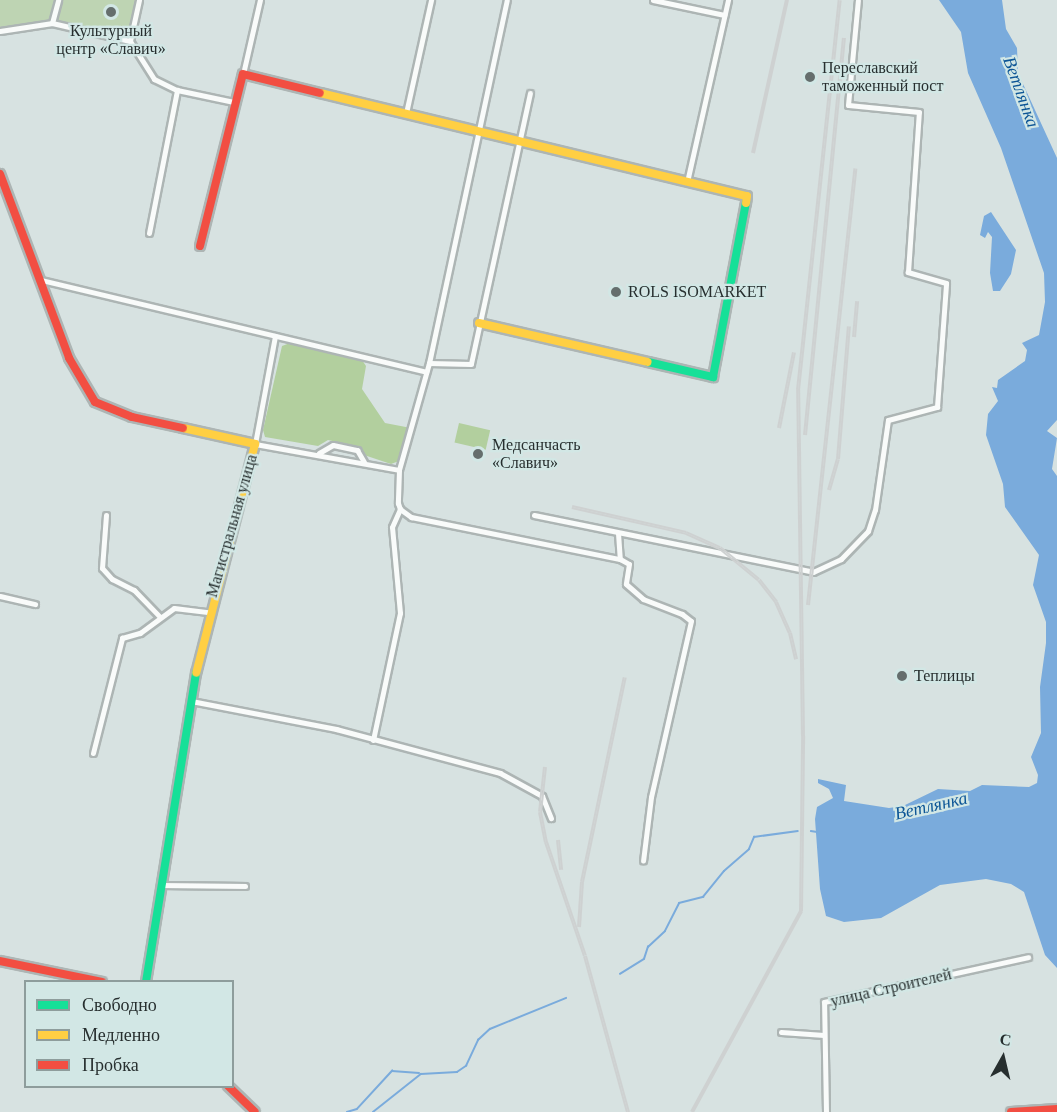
<!DOCTYPE html>
<meta charset="utf-8">
<style>
body{margin:0}
#map{position:relative;width:1057px;height:1112px;overflow:hidden;background:#d7e2e1;font-family:Georgia,serif}
div>[style]{position:absolute}
[style*='--x']{left:calc(var(--x)*1px);top:calc(var(--y)*1px);width:calc(var(--w)*1px);rotate:calc(var(--a)*1deg)}
.green>*{inset:0;background:#bed4b3}
.forest>*{inset:0;background:#b2cf9e;transform-origin:0 0}
.water>*{inset:0;background:#7aabdc}
.stream>*{height:1.5px;margin:-0.75px;padding:0 0.75px;transform-origin:0.75px;border-radius:0.75px;background:#7aabdc}
.roads{filter:drop-shadow(2px 0 #adb5b4) drop-shadow(-2px 0 #adb5b4) drop-shadow(0 2px #adb5b4) drop-shadow(0 -2px #adb5b4)}
.street>*{height:5px;margin:-2.5px;padding:0 2.5px;transform-origin:2.5px;border-radius:2.5px;background:#f9fbfa}
.fast>*{height:8px;margin:-4px;padding:0 4px;transform-origin:4px;border-radius:4px;background:#16e098}
.slow>*{height:8px;margin:-4px;padding:0 4px;transform-origin:4px;border-radius:4px;background:#ffcf43}
.jam>*{height:8px;margin:-4px;padding:0 4px;transform-origin:4px;border-radius:4px;background:#f24e42}
.rail>*{height:4px;margin-top:-2px;transform-origin:0;background:repeating-linear-gradient(90deg,#d2e7e5 0 4.5px,#ced1d1 0 9px);box-sizing:border-box;border-block:2px solid #ced1d1}
.dots>*{width:16px;height:16px;translate:-50% -50%;box-sizing:border-box;border:3px solid #d2e7e5;border-radius:50%}
span{translate:-50% -50%;white-space:nowrap;text-align:center;line-height:1.15;-webkit-text-stroke:4.5px #d2e7e5;paint-order:stroke}
.poi-label{font-size:16px;color:#272f2f}
.left{translate:0 -50%;text-align:left}
.street-label{font-size:16px;color:#272f2f}
.water-label{font-size:18px;color:#0d5696;font-style:italic}
.legend{position:absolute;left:24px;top:980px;width:210px;height:108px;box-sizing:border-box;background:#d2e7e5;border:2px solid #8e9d9c;margin:0;padding:8px 10px;list-style:none;font-size:18px;color:#272f2f}
.legend li{display:flex;align-items:center;gap:12px;height:30px}
.legend b{width:30px;border:2px solid #8e9d9c}
.north{position:absolute;left:973px;top:1028px;width:60px;height:60px;-webkit-text-stroke:4px #d2e7e5;paint-order:stroke;rotate:8deg;font-size:16px;font-weight:700;line-height:24px;text-align:center;color:#272f2f}
.north::after{content:'';display:block;margin:auto;width:21px;height:27px;background:#272f2f;clip-path:polygon(50% 0,100% 100%,50% 72%,0 100%)}
</style>
<div id="map">
<div class="green">
<i style="clip-path:polygon(0 0,139px 0,130px 41px,52px 23px,0 30px)"></i>
</div>
<div class="forest">
<i style="clip-path:polygon(290px 343px,362px 360px,366px 366px,362px 389px,385px 423px,411px 428px,399px 461px,391px 464px,364px 455px,359px 447px,328px 440px,318px 446px,265px 437px,263px 430px,282px 346px)"></i>
<i style="left:459px;top:423px;width:32px;height:20px;rotate:13deg"></i>
</div>
<div class="water">
<i style="clip-path:polygon(939px 0,1002px 0,1006px 29px,1017px 48px,1018px 73px,1057px 158px,1057px 420px,1047px 431px,1057px 438px,1052px 469px,1057px 476px,1057px 968px,1045px 955px,1024px 892px,1011px 884px,986px 879px,940px 885px,881px 918px,844px 922px,826px 916px,820px 889px,815px 819px,817px 807px,833px 798px,829px 789px,818px 783px,818px 779px,846px 785px,844px 801px,889px 808px,903px 806px,938px 789px,970px 791px,982px 785px,1029px 787px,1037px 783px,1038px 775px,1031px 757px,1041px 733px,1040px 687px,1046px 643px,1046px 622px,1033px 585px,1039px 555px,1005px 507px,1003px 484px,986px 435px,988px 414px,998px 401px,992px 387px,997px 388px,998px 380px,1025px 361px,1027px 350px,1022px 343px,1039px 335px,1045px 302px,1044px 273px,1001px 148px,968px 73px,961px 32px)"></i>
<i style="clip-path:polygon(991px 212px,1016px 250px,1011px 274px,1000px 291px,993px 291px,990px 273px,992px 237px,988px 232px,985px 238px,980px 235px,984px 216px)"></i>
</div>
<div class="stream">
<i style="--x:811;--y:831;--w:6;--a:9"></i>
<i style="--x:620;--y:974;--w:28;--a:-32"></i>
<i style="--x:644;--y:959;--w:13;--a:-72"></i>
<i style="--x:648;--y:947;--w:23;--a:-43"></i>
<i style="--x:665;--y:931;--w:31;--a:-63"></i>
<i style="--x:679;--y:903;--w:25;--a:-14"></i>
<i style="--x:703;--y:897;--w:33;--a:-51"></i>
<i style="--x:724;--y:871;--w:33;--a:-41"></i>
<i style="--x:749;--y:849;--w:13;--a:-67"></i>
<i style="--x:754;--y:837;--w:44;--a:-7.8"></i>
<i style="--x:347;--y:1112;--w:10;--a:-17"></i>
<i style="--x:357;--y:1109;--w:52;--a:-47.4"></i>
<i style="--x:392;--y:1071;--w:27;--a:4"></i>
<i style="--x:373;--y:1112;--w:61;--a:-38.4"></i>
<i style="--x:421;--y:1074;--w:36;--a:-3"></i>
<i style="--x:457;--y:1072;--w:11;--a:-34"></i>
<i style="--x:466;--y:1066;--w:29;--a:-65"></i>
<i style="--x:478;--y:1040;--w:16;--a:-43"></i>
<i style="--x:490;--y:1029;--w:82;--a:-22.2"></i>
</div>
<div class="roads">
<div class="street">
<i style="--x:653;--y:0;--w:73;--a:11.9"></i>
<i style="--x:52;--y:23;--w:24;--a:-75"></i>
<i style="--x:0;--y:31;--w:53;--a:-8.7"></i>
<i style="--x:52;--y:23;--w:80;--a:13"></i>
<i style="--x:130;--y:41;--w:42;--a:-77.6"></i>
<i style="--x:130;--y:41;--w:45;--a:57.7"></i>
<i style="--x:154;--y:79;--w:25;--a:26"></i>
<i style="--x:177;--y:90;--w:58;--a:11.9"></i>
<i style="--x:243;--y:74;--w:76;--a:-77.1"></i>
<i style="--x:530;--y:93;--w:277;--a:102.3"></i>
<i style="--x:471;--y:364;--w:42;--a:-178.6"></i>
<i style="--x:429;--y:363;--w:111;--a:105.7"></i>
<i style="--x:399;--y:470;--w:33;--a:92"></i>
<i style="--x:398;--y:503;--w:6;--a:72"></i>
<i style="--x:400;--y:509;--w:14;--a:36"></i>
<i style="--x:411;--y:517;--w:213;--a:11.4"></i>
<i style="--x:406;--y:113;--w:116;--a:-77.5"></i>
<i style="--x:687;--y:182;--w:187;--a:-77.3"></i>
<i style="--x:149;--y:233;--w:146;--a:-78.9"></i>
<i style="--x:41;--y:280;--w:396;--a:13.4"></i>
<i style="--x:275;--y:336;--w:110;--a:100.5"></i>
<i style="--x:255;--y:444;--w:146;--a:10.2"></i>
<i style="--x:429;--y:363;--w:371;--a:-77.9"></i>
<i style="--x:319;--y:453;--w:16;--a:-30"></i>
<i style="--x:333;--y:445;--w:25;--a:12"></i>
<i style="--x:357;--y:450;--w:14;--a:60"></i>
<i style="--x:106;--y:515;--w:53;--a:94.3"></i>
<i style="--x:102;--y:568;--w:15;--a:48"></i>
<i style="--x:112;--y:579;--w:25;--a:27"></i>
<i style="--x:134;--y:590;--w:37;--a:46"></i>
<i style="--x:534;--y:515;--w:285;--a:11.5"></i>
<i style="--x:813;--y:572;--w:31;--a:-25"></i>
<i style="--x:841;--y:559;--w:39;--a:-46"></i>
<i style="--x:868;--y:531;--w:22;--a:-72"></i>
<i style="--x:875;--y:510;--w:91;--a:-81.8"></i>
<i style="--x:888;--y:420;--w:51;--a:-14.9"></i>
<i style="--x:937;--y:407;--w:124;--a:-85.8"></i>
<i style="--x:946;--y:283;--w:40;--a:-164"></i>
<i style="--x:908;--y:272;--w:160;--a:-86.1"></i>
<i style="--x:919;--y:112;--w:71;--a:-174.4"></i>
<i style="--x:848;--y:105;--w:105;--a:-84.6"></i>
<i style="--x:618;--y:533;--w:26;--a:86"></i>
<i style="--x:620;--y:559;--w:10;--a:29"></i>
<i style="--x:629;--y:564;--w:20;--a:99"></i>
<i style="--x:626;--y:584;--w:23;--a:41"></i>
<i style="--x:643;--y:599;--w:42;--a:21"></i>
<i style="--x:682;--y:614;--w:11;--a:38"></i>
<i style="--x:691;--y:621;--w:180;--a:102.8"></i>
<i style="--x:651;--y:797;--w:64;--a:97.1"></i>
<i style="--x:0;--y:596;--w:36;--a:13"></i>
<i style="--x:191;--y:701;--w:148;--a:10.9"></i>
<i style="--x:336;--y:729;--w:170;--a:15"></i>
<i style="--x:500;--y:773;--w:48;--a:28.7"></i>
<i style="--x:542;--y:796;--w:24;--a:68"></i>
<i style="--x:373;--y:740;--w:130;--a:-78"></i>
<i style="--x:400;--y:613;--w:86;--a:-95.3"></i>
<i style="--x:392;--y:527;--w:20;--a:-66"></i>
<i style="--x:93;--y:753;--w:119;--a:-75.8"></i>
<i style="--x:122;--y:638;--w:19;--a:-16"></i>
<i style="--x:140;--y:633;--w:42;--a:-36.3"></i>
<i style="--x:174;--y:608;--w:34;--a:7"></i>
<i style="--x:162;--y:885;--w:83;--a:0.7"></i>
<i style="--x:781;--y:1032;--w:43;--a:4"></i>
<i style="--x:826;--y:1112;--w:110;--a:-91"></i>
<i style="--x:824;--y:1002;--w:209;--a:-12.4"></i>
</div>
<div class="fast">
<i style="--x:648;--y:362;--w:67;--a:13"></i>
<i style="--x:713;--y:377;--w:177;--a:-79.3"></i>
<i style="--x:146;--y:982;--w:313;--a:-80.8"></i>
</div>
<div class="slow">
<i style="--x:320;--y:93;--w:439;--a:13.6"></i>
<i style="--x:747;--y:196;--w:7;--a:98"></i>
<i style="--x:479;--y:323;--w:173;--a:13"></i>
<i style="--x:183;--y:428;--w:74;--a:12.5"></i>
<i style="--x:255;--y:444;--w:236;--a:104.4"></i>
</div>
<div class="jam">
<i style="--x:0;--y:174;--w:197;--a:69.4"></i>
<i style="--x:69;--y:358;--w:51;--a:59.4"></i>
<i style="--x:95;--y:402;--w:40;--a:22"></i>
<i style="--x:132;--y:417;--w:52;--a:12.2"></i>
<i style="--x:200;--y:246;--w:177;--a:-76"></i>
<i style="--x:243;--y:74;--w:79;--a:13.9"></i>
<i style="--x:0;--y:961;--w:104;--a:11.6"></i>
<i style="--x:228;--y:1086;--w:37;--a:44"></i>
<i style="--x:1011;--y:1112;--w:46;--a:-3.7"></i>
</div>
</div>
<div class="rail">
<i style="--x:753;--y:153;--w:157;--a:-77.5"></i>
<i style="--x:854;--y:337;--w:36;--a:-85"></i>
<i style="--x:779;--y:428;--w:77;--a:-78.8"></i>
<i style="--x:805;--y:435;--w:399;--a:-84.4"></i>
<i style="--x:829;--y:490;--w:32;--a:-74"></i>
<i style="--x:838;--y:459;--w:133;--a:-85.3"></i>
<i style="--x:572;--y:507;--w:117;--a:12.8"></i>
<i style="--x:686;--y:533;--w:37;--a:24"></i>
<i style="--x:720;--y:548;--w:50;--a:39.4"></i>
<i style="--x:759;--y:580;--w:28;--a:52"></i>
<i style="--x:776;--y:602;--w:34;--a:66"></i>
<i style="--x:790;--y:633;--w:27;--a:77"></i>
<i style="--x:808;--y:605;--w:439;--a:-83.8"></i>
<i style="--x:545;--y:767;--w:45;--a:96.3"></i>
<i style="--x:540;--y:812;--w:31;--a:79"></i>
<i style="--x:546;--y:842;--w:120;--a:71.1"></i>
<i style="--x:585;--y:956;--w:162;--a:74.6"></i>
<i style="--x:558;--y:840;--w:30;--a:84"></i>
<i style="--x:579;--y:927;--w:45;--a:-86.2"></i>
<i style="--x:582;--y:882;--w:209;--a:-78.2"></i>
<i style="--x:692;--y:1112;--w:229;--a:-61.5"></i>
<i style="--x:801;--y:911;--w:175;--a:-89.3"></i>
<i style="--x:803;--y:736;--w:346;--a:-90.8"></i>
<i style="--x:798;--y:390;--w:392;--a:-83.9"></i>
</div>
<div class="dots">
<i style="left:111px;top:12px;background:#656e6d"></i>
<i style="left:810px;top:77px;background:#656e6d"></i>
<i style="left:616px;top:292px;background:#656e6d"></i>
<i style="left:478px;top:454px;background:#656e6d"></i>
<i style="left:902px;top:676px;background:#656e6d"></i>
</div>
<div class="poi-label">
<span style="left:111px;top:40px">Культурный<br>центр «Славич»</span>
<span class="left" style="left:822px;top:77px">Переславский<br>таможенный пост</span>
<span class="left" style="left:628px;top:292px">ROLS ISOMARKET</span>
<span class="left" style="left:492px;top:454px">Медсанчасть<br>«Славич»</span>
<span class="left" style="left:914px;top:676px">Теплицы</span>
</div>
<div class="street-label">
<span style="left:232px;top:526px;rotate:-74deg">Магистральная улица</span>
<span style="left:891px;top:988px;rotate:-13deg">улица Строителей</span>
</div>
<div class="water-label">
<span style="left:1021px;top:92px;rotate:70deg">Ветлянка</span>
<span style="left:931px;top:806px;rotate:-13deg">Ветлянка</span>
</div>
<ul class="legend">
<li><b style="height:8px;background:#16e098"></b>Свободно</li>
<li><b style="height:8px;background:#ffcf43"></b>Медленно</li>
<li><b style="height:8px;background:#f24e42"></b>Пробка</li>
</ul>
<div class="north">С</div>
</div>
